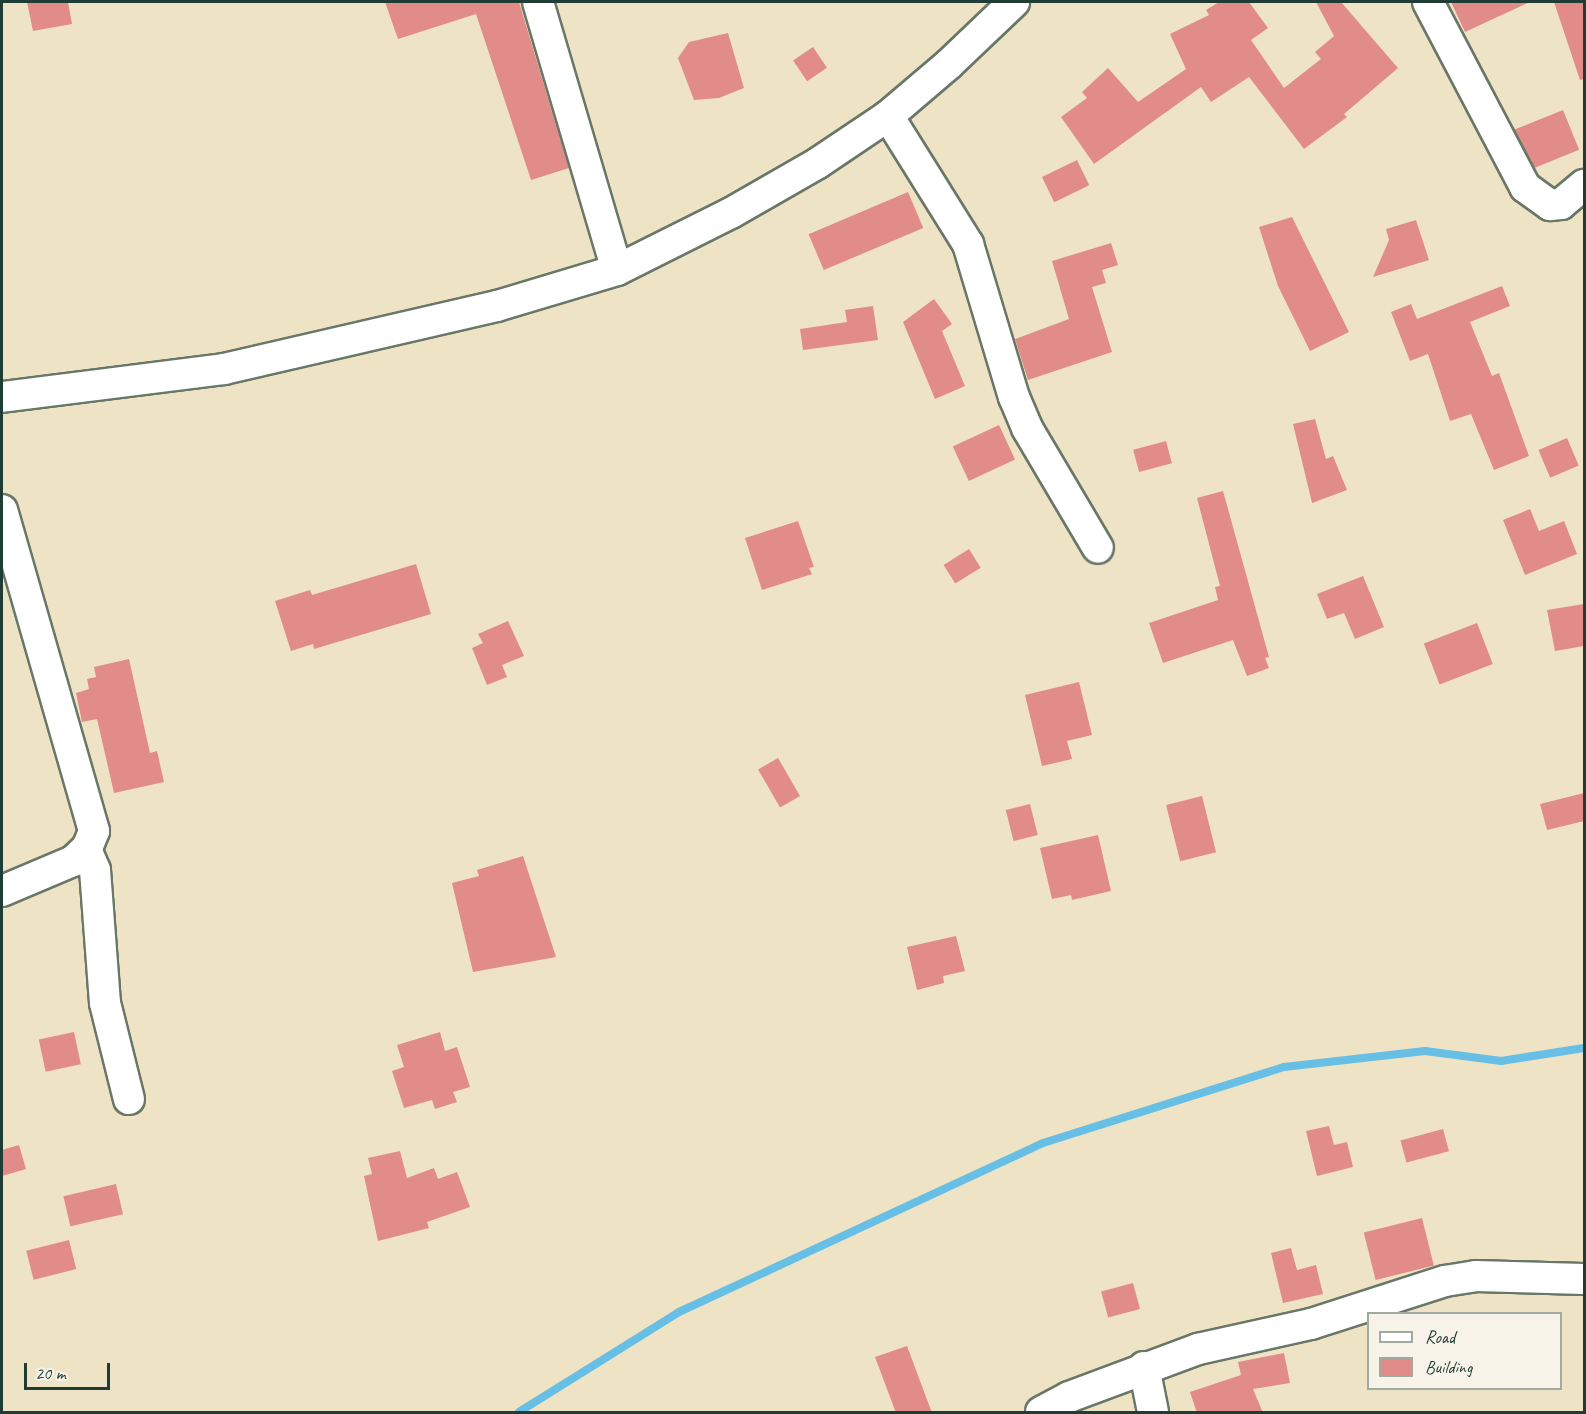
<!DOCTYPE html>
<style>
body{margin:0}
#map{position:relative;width:1586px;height:1414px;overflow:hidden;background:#efe3c5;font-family:Caveat,sans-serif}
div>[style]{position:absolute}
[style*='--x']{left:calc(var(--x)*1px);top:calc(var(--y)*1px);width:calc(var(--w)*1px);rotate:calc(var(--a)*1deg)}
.stream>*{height:8px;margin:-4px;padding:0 4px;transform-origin:4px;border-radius:4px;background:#68bfe5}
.building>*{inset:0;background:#e18c89;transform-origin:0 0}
.roads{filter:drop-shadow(2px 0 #687767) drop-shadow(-2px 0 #687767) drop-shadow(0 2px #687767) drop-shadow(0 -2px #687767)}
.minor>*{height:30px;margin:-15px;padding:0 15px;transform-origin:15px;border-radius:15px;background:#fff}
span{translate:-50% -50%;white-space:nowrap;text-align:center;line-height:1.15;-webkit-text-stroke:5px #f7f3e8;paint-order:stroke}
.frame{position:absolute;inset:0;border:3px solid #1f3d34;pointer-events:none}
.legend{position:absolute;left:1367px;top:1312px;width:195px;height:78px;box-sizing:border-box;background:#f7f3e8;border:2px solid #a1aaa0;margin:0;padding:8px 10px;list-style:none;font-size:18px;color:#1f3d34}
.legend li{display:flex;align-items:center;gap:12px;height:30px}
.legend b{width:30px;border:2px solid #a1aaa0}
.scale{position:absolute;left:24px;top:1363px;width:86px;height:27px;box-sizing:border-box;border:3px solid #1f3d34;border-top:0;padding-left:8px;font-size:18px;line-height:21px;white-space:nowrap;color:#1f3d34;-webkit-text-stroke:4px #f7f3e8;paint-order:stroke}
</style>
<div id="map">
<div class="stream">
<i style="--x:519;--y:1412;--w:189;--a:-32"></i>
<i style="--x:679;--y:1312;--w:401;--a:-24.9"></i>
<i style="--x:1043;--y:1143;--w:253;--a:-17.5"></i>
<i style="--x:1284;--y:1067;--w:142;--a:-6.5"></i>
<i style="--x:1425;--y:1051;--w:77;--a:7.5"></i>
<i style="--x:1501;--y:1061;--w:84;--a:-8.9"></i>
</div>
<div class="building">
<i style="clip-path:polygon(27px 2px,68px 2px,72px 24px,33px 31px)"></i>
<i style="clip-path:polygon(385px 2px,519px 2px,569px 168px,531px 180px,476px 14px,398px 39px)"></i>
<i style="clip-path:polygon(1219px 2px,1249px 2px,1268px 28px,1251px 40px,1284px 88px,1321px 59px,1315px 52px,1334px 36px,1316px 2px,1341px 2px,1398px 68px,1344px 114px,1347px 117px,1304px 149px,1249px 77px,1211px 102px,1201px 87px,1094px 164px,1061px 117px,1087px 98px,1082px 92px,1108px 68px,1138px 102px,1186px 69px,1170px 34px,1209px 15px,1206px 10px)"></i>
<i style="clip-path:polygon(1451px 2px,1530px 2px,1465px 32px)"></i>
<i style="clip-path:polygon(1554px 2px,1584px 2px,1584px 79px,1580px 80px)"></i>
<i style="clip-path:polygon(728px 33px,744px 88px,719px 98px,694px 100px,678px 58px,689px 42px)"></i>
<i style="left:813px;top:47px;width:25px;height:24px;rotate:56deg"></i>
<i style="left:1563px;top:110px;width:43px;height:53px;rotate:68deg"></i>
<i style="left:1077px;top:160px;width:28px;height:39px;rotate:64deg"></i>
<i style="left:908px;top:192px;width:39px;height:108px;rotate:67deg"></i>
<i style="clip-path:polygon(1292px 217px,1349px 332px,1310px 351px,1278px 286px,1259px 227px)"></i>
<i style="clip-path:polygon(1416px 220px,1429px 260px,1373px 277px,1389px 240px,1386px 229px)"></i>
<i style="clip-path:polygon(1111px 243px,1118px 265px,1102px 270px,1106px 283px,1092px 287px,1112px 352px,1028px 380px,1015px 339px,1069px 319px,1052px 261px)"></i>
<i style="clip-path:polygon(1502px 286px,1510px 306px,1470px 322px,1492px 376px,1499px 373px,1529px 456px,1494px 470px,1471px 414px,1450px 421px,1428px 354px,1410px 361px,1391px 312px,1411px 304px,1417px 319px)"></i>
<i style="clip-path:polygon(934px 299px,952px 324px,942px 331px,965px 386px,935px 399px,903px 322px)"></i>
<i style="clip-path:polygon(873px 306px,878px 340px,803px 350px,800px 329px,847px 322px,845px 310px)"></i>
<i style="clip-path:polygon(1315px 419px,1326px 459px,1333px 456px,1347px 490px,1312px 503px,1293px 424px)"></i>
<i style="left:999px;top:425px;width:38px;height:51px;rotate:65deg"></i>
<i style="left:1567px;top:438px;width:30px;height:31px;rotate:67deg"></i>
<i style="left:1166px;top:441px;width:23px;height:34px;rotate:75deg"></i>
<i style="clip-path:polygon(1223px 491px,1269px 657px,1265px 658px,1269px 668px,1247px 676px,1233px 640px,1163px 663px,1149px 623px,1218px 600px,1215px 587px,1220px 586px,1197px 498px)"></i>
<i style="clip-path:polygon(1530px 509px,1539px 531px,1564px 521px,1577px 554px,1525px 575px,1503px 520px)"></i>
<i style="clip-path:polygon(798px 521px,814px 567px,809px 568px,812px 574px,762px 590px,745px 538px)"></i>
<i style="left:969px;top:549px;width:22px;height:30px;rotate:58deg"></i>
<i style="clip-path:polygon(416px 564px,431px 614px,314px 649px,313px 644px,291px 651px,275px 601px,310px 590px,312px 595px)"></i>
<i style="clip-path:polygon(1363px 576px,1384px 627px,1355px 639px,1344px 613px,1327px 619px,1317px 594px)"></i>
<i style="clip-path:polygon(1584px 604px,1584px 646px,1555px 651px,1547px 610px)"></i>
<i style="clip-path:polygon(508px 621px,524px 656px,502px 665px,507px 677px,487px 685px,472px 648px,483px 643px,478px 634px)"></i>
<i style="left:1477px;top:623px;width:44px;height:57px;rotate:69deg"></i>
<i style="clip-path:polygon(129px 659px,150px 753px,157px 751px,164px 782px,114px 793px,97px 719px,82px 722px,76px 693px,89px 689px,87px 679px,96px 677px,94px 667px)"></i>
<i style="clip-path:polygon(1079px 682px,1092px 735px,1067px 741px,1072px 759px,1042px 766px,1025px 695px)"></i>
<i style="left:778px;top:758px;width:44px;height:23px;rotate:60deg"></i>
<i style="clip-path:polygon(1584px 793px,1584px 821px,1547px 830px,1540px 804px)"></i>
<i style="left:1202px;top:796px;width:58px;height:37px;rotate:76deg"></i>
<i style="left:1030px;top:804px;width:32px;height:25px;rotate:76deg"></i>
<i style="clip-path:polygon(1098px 835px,1111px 891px,1072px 900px,1071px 895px,1052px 899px,1040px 848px)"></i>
<i style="clip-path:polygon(523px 856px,556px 957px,473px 972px,452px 883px,479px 876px,477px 870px)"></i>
<i style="clip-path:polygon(956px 936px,965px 971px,943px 976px,944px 983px,917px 990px,907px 947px)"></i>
<i style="left:74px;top:1032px;width:33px;height:36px;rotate:78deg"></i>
<i style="clip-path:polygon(440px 1032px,445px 1051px,457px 1047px,470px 1087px,453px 1092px,457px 1102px,435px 1109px,432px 1100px,404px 1108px,392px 1071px,404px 1067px,397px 1045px)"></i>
<i style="clip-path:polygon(1329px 1126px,1334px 1145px,1347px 1142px,1353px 1167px,1317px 1176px,1306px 1131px)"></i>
<i style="left:1443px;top:1129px;width:23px;height:44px;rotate:75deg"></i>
<i style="clip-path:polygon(19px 1145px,26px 1169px,2px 1176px,2px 1150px)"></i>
<i style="clip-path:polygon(400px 1151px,407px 1178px,434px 1168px,438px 1179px,457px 1172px,470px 1207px,427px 1222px,429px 1228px,378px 1241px,364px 1176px,372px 1174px,368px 1158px)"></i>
<i style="left:116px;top:1184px;width:31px;height:54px;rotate:77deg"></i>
<i style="left:1422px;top:1218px;width:49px;height:60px;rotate:76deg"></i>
<i style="left:69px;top:1240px;width:30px;height:44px;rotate:76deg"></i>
<i style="clip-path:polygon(1291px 1248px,1297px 1270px,1316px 1265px,1323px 1294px,1283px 1303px,1271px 1253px)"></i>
<i style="left:1133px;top:1283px;width:27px;height:33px;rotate:75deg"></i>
<i style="clip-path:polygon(907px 1346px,932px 1413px,896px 1413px,875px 1357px)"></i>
<i style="clip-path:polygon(1284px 1353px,1290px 1383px,1253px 1389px,1263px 1413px,1197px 1413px,1190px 1392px,1241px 1375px,1238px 1362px)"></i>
</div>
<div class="roads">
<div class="minor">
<i style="--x:538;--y:2;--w:279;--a:73.6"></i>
<i style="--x:1428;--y:2;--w:209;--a:62.3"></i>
<i style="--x:1525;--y:187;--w:31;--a:36"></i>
<i style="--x:1550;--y:205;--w:11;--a:-5"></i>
<i style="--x:1561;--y:204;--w:30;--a:-40"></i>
<i style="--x:888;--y:116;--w:151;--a:58"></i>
<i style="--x:968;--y:244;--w:160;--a:73.3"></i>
<i style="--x:1014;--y:397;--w:34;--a:67"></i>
<i style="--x:1027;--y:428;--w:139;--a:59.4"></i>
<i style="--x:2;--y:397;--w:224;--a:-7.2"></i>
<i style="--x:224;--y:369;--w:280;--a:-13"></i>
<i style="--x:497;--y:306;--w:125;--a:-16.7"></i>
<i style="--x:617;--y:270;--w:127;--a:-26.6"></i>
<i style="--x:731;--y:213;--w:100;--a:-29.9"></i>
<i style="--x:818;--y:163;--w:84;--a:-33.9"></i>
<i style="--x:888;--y:116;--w:80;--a:-40.4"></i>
<i style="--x:949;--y:64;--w:90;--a:-43.6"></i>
<i style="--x:2;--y:510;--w:334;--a:74"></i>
<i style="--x:94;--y:831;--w:18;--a:112"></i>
<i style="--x:87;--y:848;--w:19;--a:137"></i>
<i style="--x:73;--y:861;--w:77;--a:157.1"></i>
<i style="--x:86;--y:849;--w:23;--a:67"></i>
<i style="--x:95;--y:870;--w:133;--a:85.7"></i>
<i style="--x:105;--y:1003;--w:99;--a:76"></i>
<i style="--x:1144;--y:1367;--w:46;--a:78.7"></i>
<i style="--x:1041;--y:1412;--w:32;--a:-28"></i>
<i style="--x:1069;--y:1397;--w:138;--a:-20.4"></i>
<i style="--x:1198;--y:1349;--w:116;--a:-12.5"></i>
<i style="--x:1311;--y:1324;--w:141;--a:-17.8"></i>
<i style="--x:1445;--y:1281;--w:31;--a:-9"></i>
<i style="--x:1476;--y:1276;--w:108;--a:1.6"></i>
</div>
</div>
<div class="frame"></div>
<ul class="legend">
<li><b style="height:8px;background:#fff"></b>Road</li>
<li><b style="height:16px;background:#e18c89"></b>Building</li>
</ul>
<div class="scale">20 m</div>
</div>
